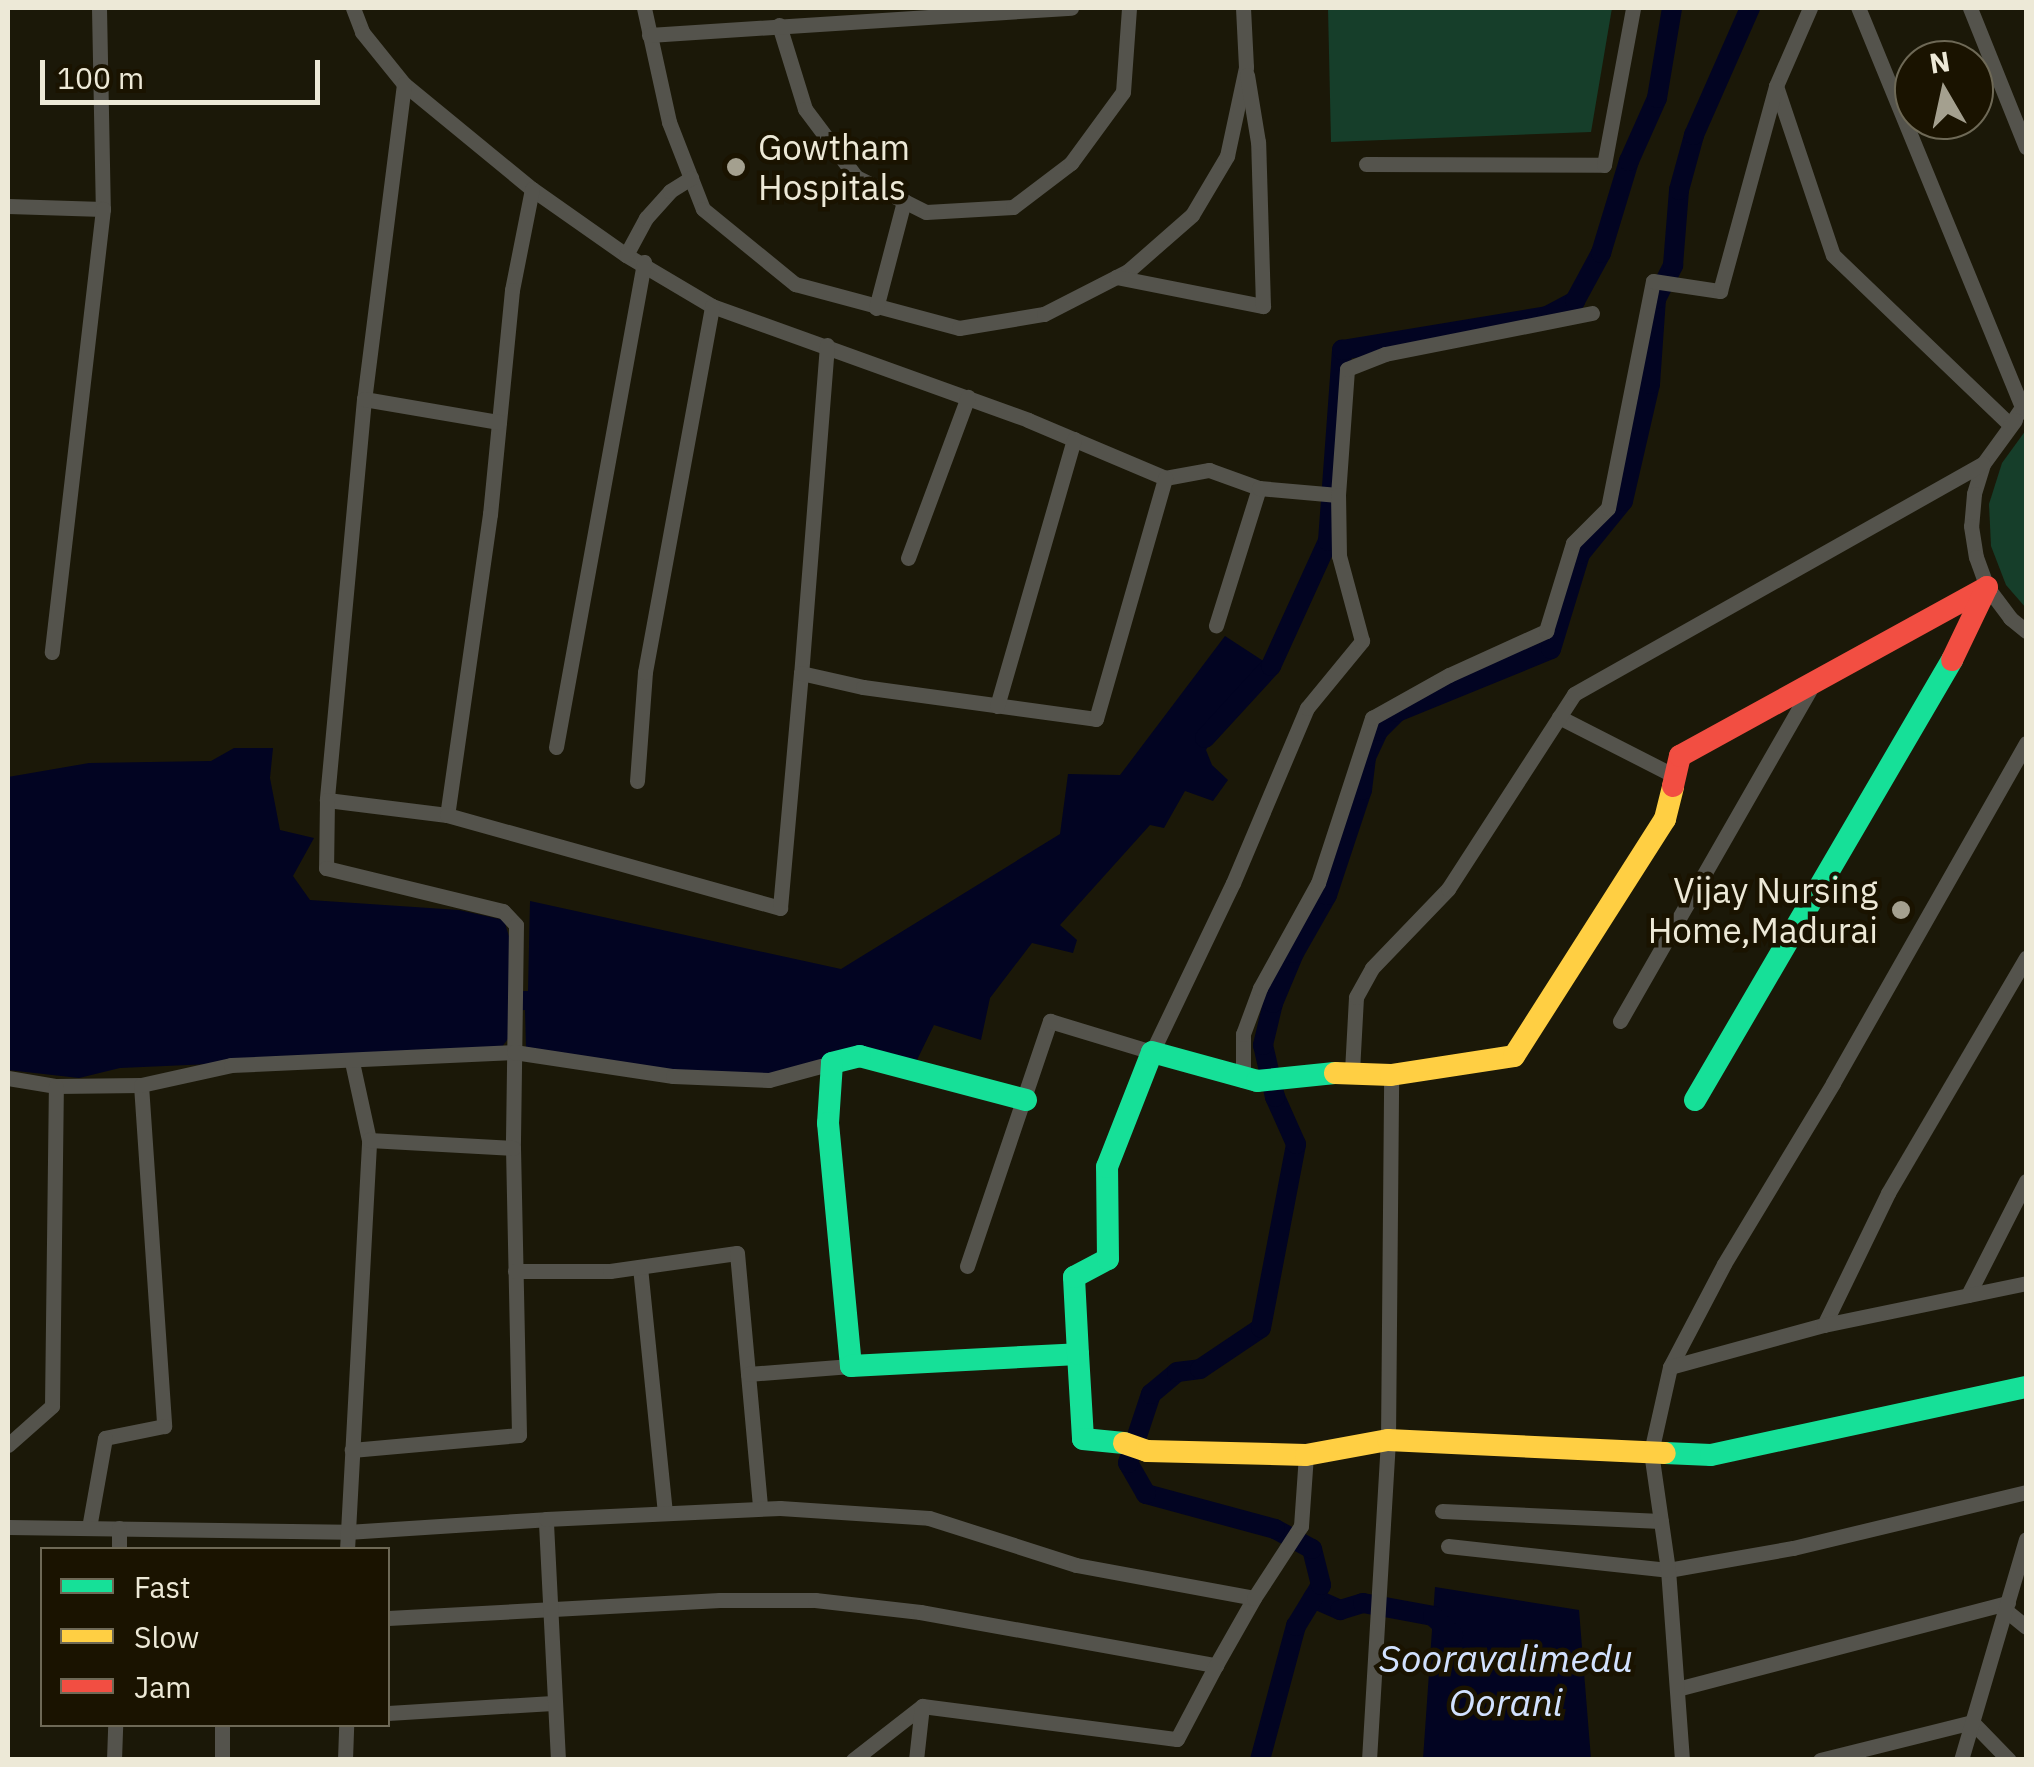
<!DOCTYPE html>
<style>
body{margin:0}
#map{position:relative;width:2034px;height:1767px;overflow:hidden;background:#1b1808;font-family:"IBM Plex Sans",sans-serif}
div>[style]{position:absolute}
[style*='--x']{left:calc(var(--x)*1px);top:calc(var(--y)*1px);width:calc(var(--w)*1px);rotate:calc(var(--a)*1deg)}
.green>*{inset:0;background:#163e2a}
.water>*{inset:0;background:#020422}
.canal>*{height:20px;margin:-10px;padding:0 10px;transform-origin:10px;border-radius:10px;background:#020422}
.street>*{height:15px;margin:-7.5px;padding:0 7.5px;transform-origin:7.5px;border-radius:7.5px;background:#54534c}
.fast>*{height:22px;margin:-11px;padding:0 11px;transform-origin:11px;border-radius:11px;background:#16e098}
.slow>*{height:22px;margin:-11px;padding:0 11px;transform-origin:11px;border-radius:11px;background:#ffcf43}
.jam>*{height:22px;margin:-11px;padding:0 11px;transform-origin:11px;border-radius:11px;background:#f24e42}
.dots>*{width:28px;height:28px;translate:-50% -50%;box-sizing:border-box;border:5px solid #1a1300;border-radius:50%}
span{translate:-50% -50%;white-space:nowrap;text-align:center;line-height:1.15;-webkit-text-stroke:9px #1a1300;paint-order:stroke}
.poi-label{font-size:35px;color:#ede9d7}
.left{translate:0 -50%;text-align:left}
.right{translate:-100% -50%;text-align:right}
.water-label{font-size:38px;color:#d2e2ff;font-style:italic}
.frame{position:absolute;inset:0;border:10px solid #ede9d7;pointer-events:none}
.legend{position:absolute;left:40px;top:1547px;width:350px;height:180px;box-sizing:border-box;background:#1a1300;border:2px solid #6e6956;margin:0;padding:12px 18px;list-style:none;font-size:30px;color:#ede9d7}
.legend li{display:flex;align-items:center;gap:20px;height:50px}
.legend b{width:50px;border:2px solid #6e6956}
.north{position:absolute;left:1894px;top:40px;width:100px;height:100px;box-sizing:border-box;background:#1a1300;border:2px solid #6e6956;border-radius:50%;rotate:351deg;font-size:28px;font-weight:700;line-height:40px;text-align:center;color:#ede9d7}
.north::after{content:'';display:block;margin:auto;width:35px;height:45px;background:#a4a08f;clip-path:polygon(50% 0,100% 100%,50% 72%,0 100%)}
.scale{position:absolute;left:40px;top:60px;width:280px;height:45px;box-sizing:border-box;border:5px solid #ede9d7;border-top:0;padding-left:12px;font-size:30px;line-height:35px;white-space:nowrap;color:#ede9d7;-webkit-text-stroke:8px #1a1300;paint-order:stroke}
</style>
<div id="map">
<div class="green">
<i style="clip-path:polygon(1328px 8px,1612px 8px,1591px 132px,1331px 142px)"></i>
<i style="clip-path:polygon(2026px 430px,2026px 608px,2006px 585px,1991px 546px,1989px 504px,2002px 463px)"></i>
</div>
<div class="water">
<i style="clip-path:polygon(1225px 636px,1271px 666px,1223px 718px,1206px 750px,1212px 765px,1228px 780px,1213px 801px,1185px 791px,1164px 828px,1150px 825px,1060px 925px,1077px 940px,1073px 953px,1032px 943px,990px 998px,981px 1040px,934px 1025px,917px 1060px,769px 1077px,667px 1070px,526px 1047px,525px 1010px,511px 1011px,510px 1036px,499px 1051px,120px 1068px,79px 1078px,8px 1070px,8px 777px,89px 763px,211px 761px,234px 748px,273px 748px,270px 778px,280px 830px,314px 838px,293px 876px,310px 900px,459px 910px,504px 920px,510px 940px,513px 991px,528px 991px,530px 901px,841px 969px,1060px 834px,1068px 774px,1120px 775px)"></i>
<i style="clip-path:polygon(1435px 1587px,1579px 1610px,1591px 1759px,1423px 1759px)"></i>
</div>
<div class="canal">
<i style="--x:1205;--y:738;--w:98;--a:-47.5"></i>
<i style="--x:1271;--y:666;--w:137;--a:-65.5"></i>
<i style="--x:1328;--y:541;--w:192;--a:-85.8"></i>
<i style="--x:1342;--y:350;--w:208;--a:-9.4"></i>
<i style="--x:1547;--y:316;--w:32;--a:-28"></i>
<i style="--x:1575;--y:301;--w:55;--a:-61.6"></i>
<i style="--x:1601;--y:253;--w:96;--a:-73.1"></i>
<i style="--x:1629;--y:161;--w:69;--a:-66"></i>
<i style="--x:1657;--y:98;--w:91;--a:-80.5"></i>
<i style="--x:1313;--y:1598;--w:30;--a:24"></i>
<i style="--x:1340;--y:1610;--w:24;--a:-17"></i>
<i style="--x:1363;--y:1603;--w:71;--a:10.5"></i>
<i style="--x:1433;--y:1616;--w:28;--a:44"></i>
<i style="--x:1260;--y:1760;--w:139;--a:-75"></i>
<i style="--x:1296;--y:1626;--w:48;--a:-58.6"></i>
<i style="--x:1321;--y:1585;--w:37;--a:-104"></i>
<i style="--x:1312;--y:1549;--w:42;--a:-151.6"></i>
<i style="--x:1275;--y:1529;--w:134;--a:-164.8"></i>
<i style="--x:1146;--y:1494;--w:36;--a:-120"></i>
<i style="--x:1128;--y:1463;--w:73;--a:-71.6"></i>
<i style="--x:1151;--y:1394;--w:34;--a:-40"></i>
<i style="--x:1177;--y:1372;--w:23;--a:-7"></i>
<i style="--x:1200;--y:1369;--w:73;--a:-33.9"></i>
<i style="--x:1261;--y:1328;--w:187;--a:-79.2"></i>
<i style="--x:1296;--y:1144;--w:51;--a:-114.1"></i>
<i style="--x:1275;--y:1097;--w:53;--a:-103"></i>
<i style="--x:1263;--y:1045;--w:43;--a:-76.6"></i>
<i style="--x:1273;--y:1003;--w:54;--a:-67.2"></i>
<i style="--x:1294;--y:953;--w:67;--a:-60.4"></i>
<i style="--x:1327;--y:895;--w:111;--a:-71.6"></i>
<i style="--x:1362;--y:790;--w:33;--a:-83"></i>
<i style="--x:1366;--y:757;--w:29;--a:-65"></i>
<i style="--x:1378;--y:731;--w:27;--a:-45"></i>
<i style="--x:1397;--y:712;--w:166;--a:-22.2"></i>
<i style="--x:1551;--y:649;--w:99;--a:-73"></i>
<i style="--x:1580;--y:554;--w:68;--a:-50.9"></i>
<i style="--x:1623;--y:501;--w:120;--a:-77"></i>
<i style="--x:1650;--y:384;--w:85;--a:-86"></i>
<i style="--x:1656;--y:299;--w:38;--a:-63"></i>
<i style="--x:1673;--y:265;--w:75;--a:-85.4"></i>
<i style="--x:1679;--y:190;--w:57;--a:-74.7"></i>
<i style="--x:1694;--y:135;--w:139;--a:-66.2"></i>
</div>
<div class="street">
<i style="--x:99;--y:8;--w:201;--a:88.9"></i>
<i style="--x:353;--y:8;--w:26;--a:69"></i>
<i style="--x:362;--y:32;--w:67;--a:51.1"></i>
<i style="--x:404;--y:84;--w:166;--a:39.4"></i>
<i style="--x:532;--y:189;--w:115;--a:35.1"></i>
<i style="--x:626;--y:255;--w:100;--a:30.7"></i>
<i style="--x:712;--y:306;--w:336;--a:19.8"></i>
<i style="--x:1028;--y:420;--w:149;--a:22.9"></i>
<i style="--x:1165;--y:478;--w:45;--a:-10.3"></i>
<i style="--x:1209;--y:470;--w:53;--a:19.8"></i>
<i style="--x:1259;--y:488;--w:144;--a:107.4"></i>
<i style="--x:644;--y:8;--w:117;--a:77.6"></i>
<i style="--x:669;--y:122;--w:93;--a:68.7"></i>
<i style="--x:703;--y:209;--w:119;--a:39.2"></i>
<i style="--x:795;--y:284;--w:170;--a:15"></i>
<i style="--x:959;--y:328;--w:86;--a:-9.4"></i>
<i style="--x:1044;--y:314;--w:94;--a:-27.1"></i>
<i style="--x:1128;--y:271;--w:85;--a:-41.2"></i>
<i style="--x:1192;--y:215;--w:69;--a:-59.3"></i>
<i style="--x:1227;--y:156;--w:91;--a:-77.9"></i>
<i style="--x:1246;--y:67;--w:59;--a:-92.9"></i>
<i style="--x:1810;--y:8;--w:85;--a:113.6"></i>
<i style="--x:1776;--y:86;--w:178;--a:71.4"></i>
<i style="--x:1833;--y:255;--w:245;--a:43.8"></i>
<i style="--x:2010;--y:425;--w:22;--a:-56"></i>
<i style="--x:2022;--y:407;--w:431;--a:-112.3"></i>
<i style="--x:1970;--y:8;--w:150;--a:68.1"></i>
<i style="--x:779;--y:25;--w:88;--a:72.8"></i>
<i style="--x:805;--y:109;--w:85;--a:53.1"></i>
<i style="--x:856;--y:177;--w:78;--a:26.6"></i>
<i style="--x:926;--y:212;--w:87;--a:-3.3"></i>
<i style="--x:1013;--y:207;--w:73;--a:-37.2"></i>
<i style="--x:1071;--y:163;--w:88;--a:-53.8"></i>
<i style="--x:1123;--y:92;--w:84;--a:-85.9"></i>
<i style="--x:649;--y:35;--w:423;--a:-3.7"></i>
<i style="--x:404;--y:84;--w:318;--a:97.2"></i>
<i style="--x:364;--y:399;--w:403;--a:95.3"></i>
<i style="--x:327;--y:800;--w:121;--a:7.1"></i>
<i style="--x:1366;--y:164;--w:238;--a:0.2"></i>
<i style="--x:1604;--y:165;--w:160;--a:-79.5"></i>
<i style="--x:532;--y:189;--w:103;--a:101.2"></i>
<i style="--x:512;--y:290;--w:225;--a:95.6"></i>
<i style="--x:490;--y:514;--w:304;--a:98.1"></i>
<i style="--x:447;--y:815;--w:346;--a:15.6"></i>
<i style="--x:780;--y:908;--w:236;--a:-84.9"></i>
<i style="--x:8;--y:206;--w:95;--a:1.8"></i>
<i style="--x:103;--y:209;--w:446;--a:96.6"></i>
<i style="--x:626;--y:255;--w:42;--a:-61.6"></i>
<i style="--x:646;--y:218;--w:36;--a:-48"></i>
<i style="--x:670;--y:191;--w:25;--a:-32"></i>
<i style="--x:1116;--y:277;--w:150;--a:11.2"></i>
<i style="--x:1263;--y:306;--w:164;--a:-91.7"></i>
<i style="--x:1258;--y:142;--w:68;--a:-99.3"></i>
<i style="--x:876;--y:308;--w:111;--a:-75.3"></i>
<i style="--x:827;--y:345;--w:329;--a:94.5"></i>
<i style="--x:801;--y:673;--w:64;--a:12.7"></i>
<i style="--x:863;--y:687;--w:235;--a:7.8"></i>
<i style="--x:1096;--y:719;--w:251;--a:-74"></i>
<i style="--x:364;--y:399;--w:137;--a:9.7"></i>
<i style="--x:2015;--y:420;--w:54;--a:126"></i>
<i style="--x:1983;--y:464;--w:31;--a:107"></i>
<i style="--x:1974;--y:494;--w:32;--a:95"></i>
<i style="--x:1971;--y:526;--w:31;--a:81"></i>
<i style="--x:1976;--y:557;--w:32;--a:70"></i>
<i style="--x:1987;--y:587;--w:39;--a:53"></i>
<i style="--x:2010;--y:618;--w:21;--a:39"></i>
<i style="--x:1259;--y:488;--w:79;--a:5.1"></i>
<i style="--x:1338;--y:495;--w:126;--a:-85.9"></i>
<i style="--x:1347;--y:369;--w:41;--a:-21.5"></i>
<i style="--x:1385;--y:354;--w:211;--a:-11.2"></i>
<i style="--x:908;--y:558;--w:172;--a:-69.6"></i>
<i style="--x:997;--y:706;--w:278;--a:-73.9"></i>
<i style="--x:1559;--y:717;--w:130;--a:27"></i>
<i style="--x:556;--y:747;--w:493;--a:-79.7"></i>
<i style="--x:637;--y:781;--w:109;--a:-85.8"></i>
<i style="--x:645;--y:672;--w:372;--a:-79.6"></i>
<i style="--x:327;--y:800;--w:68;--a:90.8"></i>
<i style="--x:326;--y:868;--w:182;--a:13.7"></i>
<i style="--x:503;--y:911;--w:19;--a:47"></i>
<i style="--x:516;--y:925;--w:223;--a:90.8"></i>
<i style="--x:513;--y:1148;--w:287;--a:88.8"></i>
<i style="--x:519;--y:1435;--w:168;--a:174.9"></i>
<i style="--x:1620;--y:1021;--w:385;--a:-60.2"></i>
<i style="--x:352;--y:1062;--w:80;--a:77.7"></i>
<i style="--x:1352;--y:1071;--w:74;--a:-86.9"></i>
<i style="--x:1356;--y:997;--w:33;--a:-61"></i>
<i style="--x:1372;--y:968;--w:110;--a:-46.1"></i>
<i style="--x:1448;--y:889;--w:232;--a:-57.1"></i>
<i style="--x:1574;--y:694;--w:469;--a:-29.4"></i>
<i style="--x:8;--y:1078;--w:49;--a:9.5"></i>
<i style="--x:56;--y:1086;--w:85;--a:-0.7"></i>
<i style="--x:141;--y:1085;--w:342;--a:86.1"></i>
<i style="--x:164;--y:1426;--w:60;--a:168.5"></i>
<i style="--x:105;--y:1438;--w:91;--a:100.1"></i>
<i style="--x:1243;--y:1080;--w:46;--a:-90"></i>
<i style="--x:1243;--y:1034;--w:49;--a:-69.7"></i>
<i style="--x:1260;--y:988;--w:120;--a:-61.1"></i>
<i style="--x:1318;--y:883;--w:174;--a:-71.9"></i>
<i style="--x:1372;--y:718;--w:88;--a:-29.2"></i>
<i style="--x:1449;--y:675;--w:107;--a:-24.4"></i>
<i style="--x:1546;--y:631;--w:92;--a:-72.9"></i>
<i style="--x:1573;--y:543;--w:49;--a:-45"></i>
<i style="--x:1608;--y:508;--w:231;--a:-78.8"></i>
<i style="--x:1653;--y:281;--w:68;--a:8.5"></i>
<i style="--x:1720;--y:291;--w:213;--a:-74.7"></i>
<i style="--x:141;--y:1085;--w:92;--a:-12.5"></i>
<i style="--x:231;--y:1065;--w:283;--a:-2.6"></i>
<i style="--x:514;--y:1052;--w:161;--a:8.6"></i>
<i style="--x:673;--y:1076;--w:96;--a:2.4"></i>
<i style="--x:769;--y:1080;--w:65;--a:-15.1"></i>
<i style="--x:967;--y:1266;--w:259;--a:-71.3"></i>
<i style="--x:1050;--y:1021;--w:107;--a:16.9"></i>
<i style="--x:1152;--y:1052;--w:187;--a:-64.4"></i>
<i style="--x:1233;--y:883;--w:190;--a:-67.1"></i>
<i style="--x:1307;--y:708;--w:87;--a:-50.6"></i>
<i style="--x:1362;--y:641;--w:88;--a:-105.1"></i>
<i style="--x:1339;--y:556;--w:61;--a:-90.9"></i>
<i style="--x:640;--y:1267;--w:246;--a:84.2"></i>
<i style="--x:515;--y:1271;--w:95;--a:0"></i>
<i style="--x:610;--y:1271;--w:128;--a:-8.1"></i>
<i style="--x:737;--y:1253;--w:256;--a:84.8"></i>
<i style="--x:1968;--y:1295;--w:128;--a:-63"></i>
<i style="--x:1824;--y:1325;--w:147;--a:-64.1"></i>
<i style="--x:1888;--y:1193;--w:273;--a:-59.6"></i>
<i style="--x:1670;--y:1367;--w:116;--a:-62.3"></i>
<i style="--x:1724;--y:1264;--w:211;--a:-58.9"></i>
<i style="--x:1833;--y:1083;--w:391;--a:-60.4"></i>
<i style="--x:748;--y:1374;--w:103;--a:-4.4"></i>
<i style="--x:8;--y:1445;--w:59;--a:-41.6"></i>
<i style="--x:52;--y:1406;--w:320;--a:-89.3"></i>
<i style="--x:1442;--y:1511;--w:219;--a:2.6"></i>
<i style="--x:8;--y:1527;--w:339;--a:0.8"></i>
<i style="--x:347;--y:1532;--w:199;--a:-3.7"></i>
<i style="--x:1448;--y:1546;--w:221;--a:6.2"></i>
<i style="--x:1668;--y:1570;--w:127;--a:-10"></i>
<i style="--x:1793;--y:1548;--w:240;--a:-13.5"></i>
<i style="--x:119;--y:1550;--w:22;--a:-90"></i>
<i style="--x:347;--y:1550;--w:411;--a:-86.9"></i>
<i style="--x:369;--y:1140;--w:144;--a:3.2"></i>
<i style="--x:2004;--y:1609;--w:28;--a:39"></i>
<i style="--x:388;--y:1618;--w:332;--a:-3.1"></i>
<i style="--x:720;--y:1600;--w:95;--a:0"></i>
<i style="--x:815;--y:1600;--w:106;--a:6.5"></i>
<i style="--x:920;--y:1612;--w:301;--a:10.2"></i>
<i style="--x:1216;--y:1665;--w:77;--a:-60.4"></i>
<i style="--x:1677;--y:1689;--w:342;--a:-14.6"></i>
<i style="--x:388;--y:1713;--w:165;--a:-3.5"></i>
<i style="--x:114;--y:1760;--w:36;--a:-88"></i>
<i style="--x:222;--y:1760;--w:36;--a:-90"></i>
<i style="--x:345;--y:1760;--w:36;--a:-88"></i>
<i style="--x:558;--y:1760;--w:241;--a:-92.9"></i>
<i style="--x:546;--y:1519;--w:234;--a:-2.7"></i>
<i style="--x:780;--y:1508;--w:149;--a:3.8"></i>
<i style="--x:929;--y:1518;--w:154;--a:17.7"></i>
<i style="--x:1076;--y:1565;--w:181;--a:10.5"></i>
<i style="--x:1254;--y:1598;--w:86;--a:-56.9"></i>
<i style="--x:1301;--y:1526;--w:71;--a:-86"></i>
<i style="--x:853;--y:1760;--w:88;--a:-38"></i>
<i style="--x:922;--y:1706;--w:257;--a:7.4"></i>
<i style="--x:1177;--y:1739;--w:84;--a:-62.2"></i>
<i style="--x:916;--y:1760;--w:54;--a:-83.7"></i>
<i style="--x:1369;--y:1760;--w:321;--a:-86.6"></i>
<i style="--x:1388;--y:1440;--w:365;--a:-89.5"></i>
<i style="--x:1682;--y:1760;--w:191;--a:-94.2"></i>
<i style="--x:1668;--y:1570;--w:119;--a:-98.2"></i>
<i style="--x:1651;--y:1452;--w:87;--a:-77.4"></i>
<i style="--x:1670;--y:1367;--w:160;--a:-15.3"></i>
<i style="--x:1824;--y:1325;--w:206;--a:-11.7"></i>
<i style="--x:1820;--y:1760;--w:157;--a:-14"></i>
<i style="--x:1972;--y:1722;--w:53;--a:45.8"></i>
<i style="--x:1961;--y:1760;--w:230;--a:-73.6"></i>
</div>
<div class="fast">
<i style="--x:1026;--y:1100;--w:172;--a:-165.2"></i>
<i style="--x:860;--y:1056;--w:29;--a:166"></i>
<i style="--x:832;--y:1063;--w:60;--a:93.8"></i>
<i style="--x:828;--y:1123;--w:244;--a:84.6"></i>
<i style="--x:851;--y:1366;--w:227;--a:-3"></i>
<i style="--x:1078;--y:1354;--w:85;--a:86.6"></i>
<i style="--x:1083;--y:1439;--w:41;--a:5.6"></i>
<i style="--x:1695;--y:1100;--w:510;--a:-59.71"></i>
<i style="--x:1078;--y:1354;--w:77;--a:-93"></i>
<i style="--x:1074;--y:1277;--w:38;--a:-28"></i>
<i style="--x:1108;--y:1259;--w:92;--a:-90.6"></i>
<i style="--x:1107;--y:1167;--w:123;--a:-68.6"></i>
<i style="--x:1152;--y:1052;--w:109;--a:15.4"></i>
<i style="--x:1257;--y:1081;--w:78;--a:-5.9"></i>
<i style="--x:1665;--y:1453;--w:46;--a:2.5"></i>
<i style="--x:1711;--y:1455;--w:322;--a:-12.2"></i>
</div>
<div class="slow">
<i style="--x:1335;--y:1073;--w:56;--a:2"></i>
<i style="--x:1391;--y:1075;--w:124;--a:-8.8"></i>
<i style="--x:1514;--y:1056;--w:281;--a:-57.5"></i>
<i style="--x:1665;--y:819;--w:34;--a:-76"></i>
<i style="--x:1124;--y:1443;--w:24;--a:19"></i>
<i style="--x:1147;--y:1451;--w:159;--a:1.4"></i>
<i style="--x:1306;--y:1455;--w:83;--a:-10.4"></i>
<i style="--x:1388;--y:1440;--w:277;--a:2.7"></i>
</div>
<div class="jam">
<i style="--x:1673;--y:786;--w:31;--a:-77"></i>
<i style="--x:1680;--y:756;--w:350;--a:-28.8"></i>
<i style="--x:1987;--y:587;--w:81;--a:115.6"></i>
</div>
<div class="dots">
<i style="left:736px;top:167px;background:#a4a08f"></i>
<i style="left:1901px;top:910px;background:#a4a08f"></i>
</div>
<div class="poi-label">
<span class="left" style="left:758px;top:167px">Gowtham<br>Hospitals</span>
<span class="right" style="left:1878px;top:910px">Vijay Nursing<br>Home,Madurai</span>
</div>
<div class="water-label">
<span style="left:1506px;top:1680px">Sooravalimedu<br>Oorani</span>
</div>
<div class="frame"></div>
<ul class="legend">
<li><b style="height:12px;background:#16e098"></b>Fast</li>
<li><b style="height:12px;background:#ffcf43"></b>Slow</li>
<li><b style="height:12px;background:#f24e42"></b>Jam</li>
</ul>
<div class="north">N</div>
<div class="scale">100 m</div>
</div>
